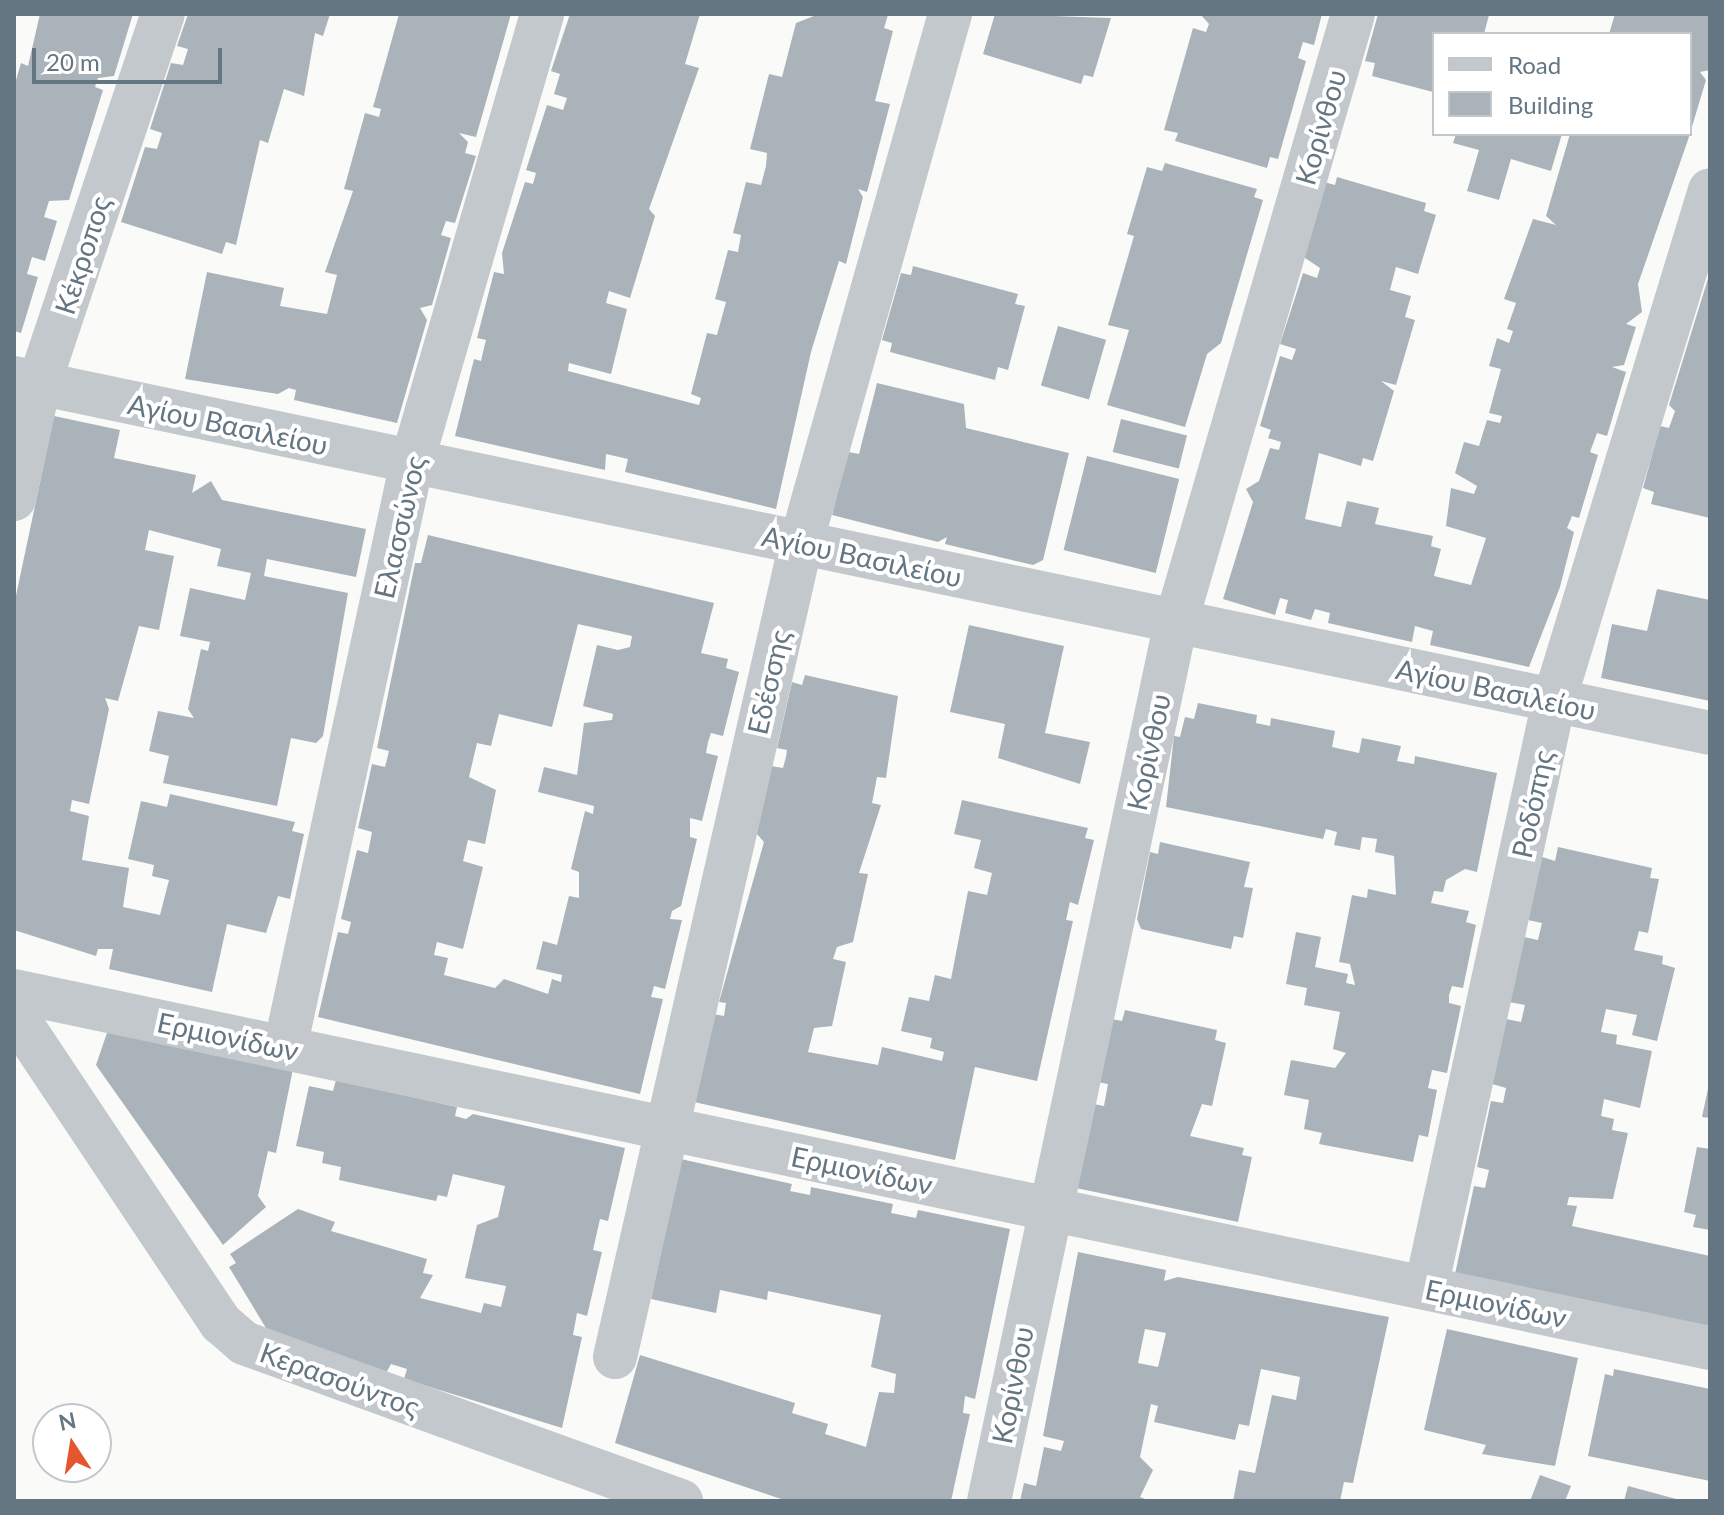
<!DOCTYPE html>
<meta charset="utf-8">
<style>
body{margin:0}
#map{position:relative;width:1724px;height:1515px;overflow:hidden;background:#fafaf8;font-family:Lato,sans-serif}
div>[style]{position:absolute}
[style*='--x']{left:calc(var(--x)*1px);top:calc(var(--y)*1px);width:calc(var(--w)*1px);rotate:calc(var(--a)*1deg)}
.building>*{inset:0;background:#aab3b9;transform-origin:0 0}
.minor>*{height:44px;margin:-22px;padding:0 22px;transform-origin:22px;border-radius:22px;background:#c3c8cc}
span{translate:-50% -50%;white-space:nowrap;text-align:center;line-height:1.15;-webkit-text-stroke:8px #fff;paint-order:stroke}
.street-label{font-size:28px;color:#657683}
.frame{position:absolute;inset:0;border:16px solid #657683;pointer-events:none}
.legend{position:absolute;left:1432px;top:32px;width:260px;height:104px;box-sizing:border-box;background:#fff;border:2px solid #c1c8cd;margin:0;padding:10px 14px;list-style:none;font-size:24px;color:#657683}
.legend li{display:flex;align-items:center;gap:16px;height:40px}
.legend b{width:40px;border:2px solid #c1c8cd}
.north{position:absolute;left:32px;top:1403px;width:80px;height:80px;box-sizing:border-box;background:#fff;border:2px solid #c1c8cd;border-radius:50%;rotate:348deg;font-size:22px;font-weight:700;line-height:32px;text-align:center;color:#657683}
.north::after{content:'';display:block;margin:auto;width:28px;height:36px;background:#e4572e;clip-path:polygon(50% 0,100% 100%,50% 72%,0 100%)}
.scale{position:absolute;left:32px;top:48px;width:190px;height:36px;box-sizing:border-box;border:4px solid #657683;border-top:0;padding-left:10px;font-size:24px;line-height:28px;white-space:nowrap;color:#657683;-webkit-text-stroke:6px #fff;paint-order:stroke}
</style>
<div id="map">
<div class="building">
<i style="clip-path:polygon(40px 14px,133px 14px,114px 76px,98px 78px,95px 87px,103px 90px,69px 200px,49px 201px,44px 217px,57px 221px,45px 261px,32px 257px,27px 274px,38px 277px,21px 333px,14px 331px,14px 87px,21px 63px,28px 66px)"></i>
<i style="clip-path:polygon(188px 14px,330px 14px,323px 36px,315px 33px,304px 96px,284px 89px,268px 143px,260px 140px,236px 245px,226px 242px,222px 254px,121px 222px,145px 147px,157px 149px,162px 133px,150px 129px,171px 63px,183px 65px,188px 49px,177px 46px)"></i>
<i style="clip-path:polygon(399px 14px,511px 14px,476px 137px,459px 133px,468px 142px,465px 153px,476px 156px,455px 223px,446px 221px,441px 235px,451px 238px,432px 305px,420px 308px,427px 320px,397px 423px,294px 400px,296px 390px,289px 388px,278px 394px,185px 379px,207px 272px,284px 288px,280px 306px,327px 314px,337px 275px,325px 272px,353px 191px,344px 189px,365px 113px,379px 117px,381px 109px,373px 107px)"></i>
<i style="clip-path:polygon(570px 14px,700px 14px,685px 64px,699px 68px,649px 209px,655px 216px,630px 298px,609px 291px,606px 303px,627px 309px,611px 374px,569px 363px,568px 371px,699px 405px,701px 398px,691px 394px,707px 333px,717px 335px,726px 302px,715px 299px,728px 250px,738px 252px,741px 235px,733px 233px,746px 182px,761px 185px,766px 166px,767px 153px,750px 149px,769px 74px,782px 77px,796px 23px,819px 14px,888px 15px,884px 28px,893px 31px,875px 101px,890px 104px,867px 192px,858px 189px,863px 197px,846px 264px,839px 261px,811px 352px,776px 509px,625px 472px,628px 459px,606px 454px,605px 470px,455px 436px,474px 359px,481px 361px,483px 352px,486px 340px,477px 338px,494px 272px,504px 274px,502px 253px,525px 182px,533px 184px,536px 173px,526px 170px,547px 105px,563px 110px,567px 98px,554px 94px,560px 74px,551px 71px)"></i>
<i style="clip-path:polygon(995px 14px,1111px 18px,1093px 77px,1084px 75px,1081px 84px,983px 54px)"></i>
<i style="clip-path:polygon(1200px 14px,1322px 14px,1314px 45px,1303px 42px,1298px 58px,1306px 61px,1278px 159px,1270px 157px,1267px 168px,1175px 141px,1178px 133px,1164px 130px,1193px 28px,1206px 32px,1209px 24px)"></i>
<i style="clip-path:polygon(1378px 14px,1485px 14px,1489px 15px,1484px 34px,1434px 34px,1434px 107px,1433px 92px,1372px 76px,1375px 63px,1365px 61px)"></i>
<i style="clip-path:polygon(1615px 14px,1710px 14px,1710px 70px,1700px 72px,1706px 80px,1691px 130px,1690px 34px,1609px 34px)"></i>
<i style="clip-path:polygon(1456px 134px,1562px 134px,1551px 171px,1511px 159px,1499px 200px,1467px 191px,1479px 150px,1453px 143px)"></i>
<i style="clip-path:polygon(1570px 134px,1690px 134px,1638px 284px,1642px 312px,1626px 324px,1636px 327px,1624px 365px,1612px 367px,1626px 372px,1607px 436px,1597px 433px,1590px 452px,1598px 455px,1579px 518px,1572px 516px,1567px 528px,1574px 532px,1560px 587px,1529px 667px,1430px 645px,1433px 631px,1415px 626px,1412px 642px,1328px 623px,1330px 613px,1315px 609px,1311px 620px,1285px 613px,1288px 600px,1280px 598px,1275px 615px,1223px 599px,1253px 502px,1246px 489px,1259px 481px,1270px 448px,1279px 450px,1281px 442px,1268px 438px,1271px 430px,1260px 426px,1280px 356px,1292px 360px,1296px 349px,1280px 344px,1303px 273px,1317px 278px,1320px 268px,1302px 256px,1324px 182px,1335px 185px,1337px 177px,1426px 203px,1424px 211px,1436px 215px,1418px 274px,1396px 267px,1390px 290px,1411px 296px,1405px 317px,1415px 320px,1396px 385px,1381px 381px,1394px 391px,1373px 461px,1363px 458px,1361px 466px,1319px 453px,1305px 519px,1341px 527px,1347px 501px,1379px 508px,1375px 524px,1433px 536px,1431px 546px,1441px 549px,1434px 576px,1471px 585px,1486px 538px,1446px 526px,1451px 488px,1474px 494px,1477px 486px,1455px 473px,1464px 442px,1479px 446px,1487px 420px,1500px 423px,1502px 416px,1489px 413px,1501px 369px,1489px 366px,1497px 338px,1509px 343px,1513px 331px,1507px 329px,1516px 303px,1504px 299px,1533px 219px,1556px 225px,1546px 216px)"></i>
<i style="clip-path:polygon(1165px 163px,1257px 189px,1254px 197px,1263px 200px,1221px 343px,1207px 354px,1185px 427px,1107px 405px,1129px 330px,1108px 325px,1134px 236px,1127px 234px,1147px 167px,1162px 171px)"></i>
<i style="clip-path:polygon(913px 266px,1018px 294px,1015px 304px,1025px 306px,1008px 370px,998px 367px,995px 380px,890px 352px,892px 343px,882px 340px,901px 273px,911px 275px)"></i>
<i style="clip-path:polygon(1710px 272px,1710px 518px,1651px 504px,1654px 492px,1643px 488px,1660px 426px,1669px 428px,1675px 411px,1669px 405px)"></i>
<i style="left:1058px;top:326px;width:50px;height:62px;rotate:16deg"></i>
<i style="clip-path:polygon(877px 383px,964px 404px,966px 428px,1069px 453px,1043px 560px,1033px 565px,945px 544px,947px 537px,938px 542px,832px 515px,848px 452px,859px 454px)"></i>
<i style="clip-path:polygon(54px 416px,120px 430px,114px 458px,196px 475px,192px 493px,211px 481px,222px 500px,366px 529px,356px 577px,267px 559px,264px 576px,348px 593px,323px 736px,316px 743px,291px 738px,277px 806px,163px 783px,169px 756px,149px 751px,158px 711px,194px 718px,188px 709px,201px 649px,208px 651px,210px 642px,180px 636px,190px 588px,245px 600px,251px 573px,217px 566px,221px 549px,149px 530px,145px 550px,174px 556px,159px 630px,139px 626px,118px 701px,105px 698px,109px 709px,89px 804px,72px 800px,70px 811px,89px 816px,82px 860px,129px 868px,123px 907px,160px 915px,169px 880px,152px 876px,154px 865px,128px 859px,141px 801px,167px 807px,170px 794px,295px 822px,292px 831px,304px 834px,290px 899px,278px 896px,266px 933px,227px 924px,212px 992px,109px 969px,113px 949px,98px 949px,96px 956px,14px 930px,14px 605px)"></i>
<i style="left:1121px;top:419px;width:68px;height:34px;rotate:14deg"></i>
<i style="left:1087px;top:456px;width:95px;height:97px;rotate:14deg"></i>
<i style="clip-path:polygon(evenodd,428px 535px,714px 603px,701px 653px,728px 659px,726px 668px,739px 672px,723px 736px,711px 733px,708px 742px,706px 753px,718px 756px,702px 821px,690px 818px,690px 837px,697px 839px,681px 906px,672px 911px,670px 919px,682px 920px,665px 989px,654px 986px,651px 997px,663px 999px,640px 1094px,318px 1017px,338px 932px,348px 934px,351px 922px,341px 919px,357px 850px,368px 853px,372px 832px,358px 828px,372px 764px,385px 767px,389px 751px,377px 748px,415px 563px,421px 563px,428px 535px,578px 624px,632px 636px,630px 647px,618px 650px,597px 645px,583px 706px,613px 714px,612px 720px,584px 723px,577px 775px,544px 767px,538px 792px,594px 806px,593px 814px,585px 811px,571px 869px,579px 872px,579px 898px,569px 896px,557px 945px,543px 941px,536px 969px,562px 975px,561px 982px,552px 979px,548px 994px,504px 979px,495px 988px,444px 975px,448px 958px,434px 955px,437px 942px,463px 949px,483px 867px,463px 861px,468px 840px,485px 844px,496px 790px,469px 777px,477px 743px,491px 746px,499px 714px,552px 727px,578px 624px)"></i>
<i style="clip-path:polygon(1657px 589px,1710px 600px,1710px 701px,1601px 678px,1612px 624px,1647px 631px)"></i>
<i style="clip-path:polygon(969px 625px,1064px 646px,1045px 733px,1090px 742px,1080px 784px,998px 758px,1005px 724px,950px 712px)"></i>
<i style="clip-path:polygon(805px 675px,898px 696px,886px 778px,877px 777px,872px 803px,881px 805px,859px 873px,868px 874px,853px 942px,837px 947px,833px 959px,846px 962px,832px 1026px,814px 1028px,808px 1052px,878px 1065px,882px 1047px,942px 1061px,944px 1052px,930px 1048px,932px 1038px,901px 1031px,909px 997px,929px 1001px,935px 975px,951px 979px,968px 891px,987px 895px,992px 873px,974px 868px,981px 840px,954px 834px,962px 800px,1088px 828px,1085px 838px,1094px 840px,1078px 905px,1070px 902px,1066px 920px,1073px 921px,1037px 1081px,975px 1067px,955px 1160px,694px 1102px,713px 1014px,724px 1016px,726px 1003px,719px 1002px,764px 842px,756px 833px,771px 766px,783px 768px,786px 757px,787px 750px,777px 748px,792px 682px,802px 685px)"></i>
<i style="clip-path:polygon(1198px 703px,1257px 715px,1256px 723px,1270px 726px,1271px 718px,1335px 731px,1332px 747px,1359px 753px,1362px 738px,1401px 746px,1397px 761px,1414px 764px,1415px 756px,1497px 773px,1477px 872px,1465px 869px,1446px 880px,1443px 892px,1434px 891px,1431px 903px,1469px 911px,1466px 922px,1476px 925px,1463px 988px,1452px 986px,1449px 995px,1449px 1003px,1461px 1006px,1447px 1073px,1432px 1070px,1428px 1088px,1437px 1090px,1428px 1137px,1419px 1135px,1413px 1162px,1319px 1144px,1322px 1133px,1304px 1129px,1309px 1100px,1284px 1095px,1291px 1060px,1335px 1068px,1346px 1053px,1333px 1049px,1340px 1012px,1304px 1005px,1307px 988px,1286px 984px,1296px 932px,1321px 937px,1315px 967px,1348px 974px,1346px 983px,1355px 985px,1350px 964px,1339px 962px,1352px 895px,1367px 898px,1368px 889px,1396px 895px,1394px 856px,1375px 852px,1377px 839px,1362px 837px,1360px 850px,1334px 845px,1337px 832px,1326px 829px,1323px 839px,1166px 807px,1174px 736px,1180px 737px,1185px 717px,1194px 719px)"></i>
<i style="clip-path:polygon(1160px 842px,1250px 862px,1244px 887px,1253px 888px,1243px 938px,1234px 936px,1231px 949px,1141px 929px,1137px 919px,1150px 852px,1158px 854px)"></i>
<i style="clip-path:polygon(1558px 847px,1652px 868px,1650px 878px,1659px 879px,1648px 933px,1639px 931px,1634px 950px,1663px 956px,1662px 964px,1675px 968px,1657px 1041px,1632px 1035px,1637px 1015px,1606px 1009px,1601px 1032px,1617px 1035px,1616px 1044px,1652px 1051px,1640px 1108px,1604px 1099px,1601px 1116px,1614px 1119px,1612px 1130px,1628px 1133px,1613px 1199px,1569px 1197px,1567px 1205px,1577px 1206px,1572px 1226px,1710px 1256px,1710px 1327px,1455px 1274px,1474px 1186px,1485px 1188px,1489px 1170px,1477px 1167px,1491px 1101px,1503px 1103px,1506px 1088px,1492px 1084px,1506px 1019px,1521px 1022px,1525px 1005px,1509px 1002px,1524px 937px,1538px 940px,1542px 923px,1528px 920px,1542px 857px,1555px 861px)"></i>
<i style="clip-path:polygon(1125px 1010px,1217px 1030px,1215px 1040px,1226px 1043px,1212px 1106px,1202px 1104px,1190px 1136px,1244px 1148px,1242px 1155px,1252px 1157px,1238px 1222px,1076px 1188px,1094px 1104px,1104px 1106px,1108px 1084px,1097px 1082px,1111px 1019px,1122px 1021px)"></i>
<i style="clip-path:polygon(109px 1027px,293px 1069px,276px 1153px,268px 1151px,258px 1196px,266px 1207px,223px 1245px,96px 1065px)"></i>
<i style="clip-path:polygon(336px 1080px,457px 1107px,455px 1116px,466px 1119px,473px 1114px,625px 1148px,608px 1221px,600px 1219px,593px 1250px,602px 1252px,587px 1316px,577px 1313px,573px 1335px,582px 1337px,562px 1428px,404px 1379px,407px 1369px,391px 1364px,386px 1373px,272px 1338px,229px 1267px,236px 1263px,230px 1254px,298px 1209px,335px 1222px,331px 1231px,427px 1259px,423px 1273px,433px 1275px,420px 1298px,481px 1313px,484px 1303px,501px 1307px,506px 1286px,465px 1278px,477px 1225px,498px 1217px,505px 1186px,453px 1174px,447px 1197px,438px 1195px,436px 1201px,339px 1180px,341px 1167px,322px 1163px,324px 1152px,296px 1146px,309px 1086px,333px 1091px)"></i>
<i style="clip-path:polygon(1709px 1084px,1710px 1084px,1710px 1118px,1702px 1117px)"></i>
<i style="clip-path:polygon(1697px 1147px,1710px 1149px,1710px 1230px,1693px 1227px,1696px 1215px,1684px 1212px)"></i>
<i style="clip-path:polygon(681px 1159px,792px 1184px,790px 1191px,810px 1195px,811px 1187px,893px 1204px,891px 1213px,916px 1218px,918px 1210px,1010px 1229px,975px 1399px,965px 1396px,963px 1413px,970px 1414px,951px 1501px,787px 1501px,615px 1443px,640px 1355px,795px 1403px,792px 1413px,828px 1424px,825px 1434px,866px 1447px,879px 1392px,894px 1393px,896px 1374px,871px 1367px,881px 1315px,768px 1291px,767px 1300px,720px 1290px,716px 1313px,651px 1299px)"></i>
<i style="clip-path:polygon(evenodd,1078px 1252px,1166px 1270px,1164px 1281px,1178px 1277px,1389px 1317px,1353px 1483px,1344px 1482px,1340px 1501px,1233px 1501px,1239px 1470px,1255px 1473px,1272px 1395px,1296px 1400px,1300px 1377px,1261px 1369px,1249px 1426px,1239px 1424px,1235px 1440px,1154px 1422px,1158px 1406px,1151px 1404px,1140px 1457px,1153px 1470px,1140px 1497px,1150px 1501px,1020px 1501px,1024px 1483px,1036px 1486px,1044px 1447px,1061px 1451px,1064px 1441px,1043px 1436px,1078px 1252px,1145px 1329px,1166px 1333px,1158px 1367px,1138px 1363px,1145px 1329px)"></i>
<i style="clip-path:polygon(1447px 1329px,1578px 1358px,1555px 1466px,1482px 1454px,1486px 1445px,1424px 1430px)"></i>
<i style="clip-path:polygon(1614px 1369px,1710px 1389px,1710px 1481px,1588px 1456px,1605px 1374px,1613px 1376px)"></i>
<i style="clip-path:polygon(1540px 1475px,1571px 1486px,1565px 1501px,1530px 1501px)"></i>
<i style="clip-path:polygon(1628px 1486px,1680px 1500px,1680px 1501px,1624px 1501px)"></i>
</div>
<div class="minor">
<i style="--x:14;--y:378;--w:1733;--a:11.82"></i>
<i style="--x:14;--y:499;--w:118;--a:-77.7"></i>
<i style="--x:39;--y:384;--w:390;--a:-71.5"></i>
<i style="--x:14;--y:991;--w:1733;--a:11.89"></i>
<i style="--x:14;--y:1013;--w:373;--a:56.3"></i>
<i style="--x:221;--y:1323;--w:30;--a:41"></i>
<i style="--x:244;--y:1343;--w:465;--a:19.9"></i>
<i style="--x:285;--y:1048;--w:600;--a:-77.77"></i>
<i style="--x:412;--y:462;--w:466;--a:-73.8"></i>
<i style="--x:1426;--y:1288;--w:601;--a:-77.7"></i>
<i style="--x:1554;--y:701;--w:534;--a:-73.02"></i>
<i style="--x:615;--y:1357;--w:835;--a:-77.13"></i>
<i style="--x:801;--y:543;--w:550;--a:-74.27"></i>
<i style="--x:989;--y:1501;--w:899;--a:-77.99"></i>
<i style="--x:1176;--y:622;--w:633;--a:-73.77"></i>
</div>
<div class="street-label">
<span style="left:1320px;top:127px;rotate:-74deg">Κορίνθου</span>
<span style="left:82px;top:255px;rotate:-72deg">Κέκροπος</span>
<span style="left:228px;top:424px;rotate:12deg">Αγίου Βασιλείου</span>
<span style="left:399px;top:527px;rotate:-77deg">Ελασσώνος</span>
<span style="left:862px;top:556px;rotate:12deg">Αγίου Βασιλείου</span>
<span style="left:768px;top:682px;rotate:-77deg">Εδέσσης</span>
<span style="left:1496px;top:689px;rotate:12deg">Αγίου Βασιλείου</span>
<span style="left:1148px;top:752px;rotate:-78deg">Κορίνθου</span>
<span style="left:1532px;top:804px;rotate:-78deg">Ροδόπης</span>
<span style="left:228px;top:1036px;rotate:12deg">Ερμιονίδων</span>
<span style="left:862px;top:1170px;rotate:12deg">Ερμιονίδων</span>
<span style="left:1496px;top:1303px;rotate:12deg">Ερμιονίδων</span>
<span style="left:340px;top:1379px;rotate:20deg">Κερασούντος</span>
<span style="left:1012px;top:1385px;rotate:-79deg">Κορίνθου</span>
</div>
<div class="frame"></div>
<ul class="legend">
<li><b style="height:10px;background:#c3c8cc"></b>Road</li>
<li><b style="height:22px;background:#aab3b9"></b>Building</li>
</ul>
<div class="north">N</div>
<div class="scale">20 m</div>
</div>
